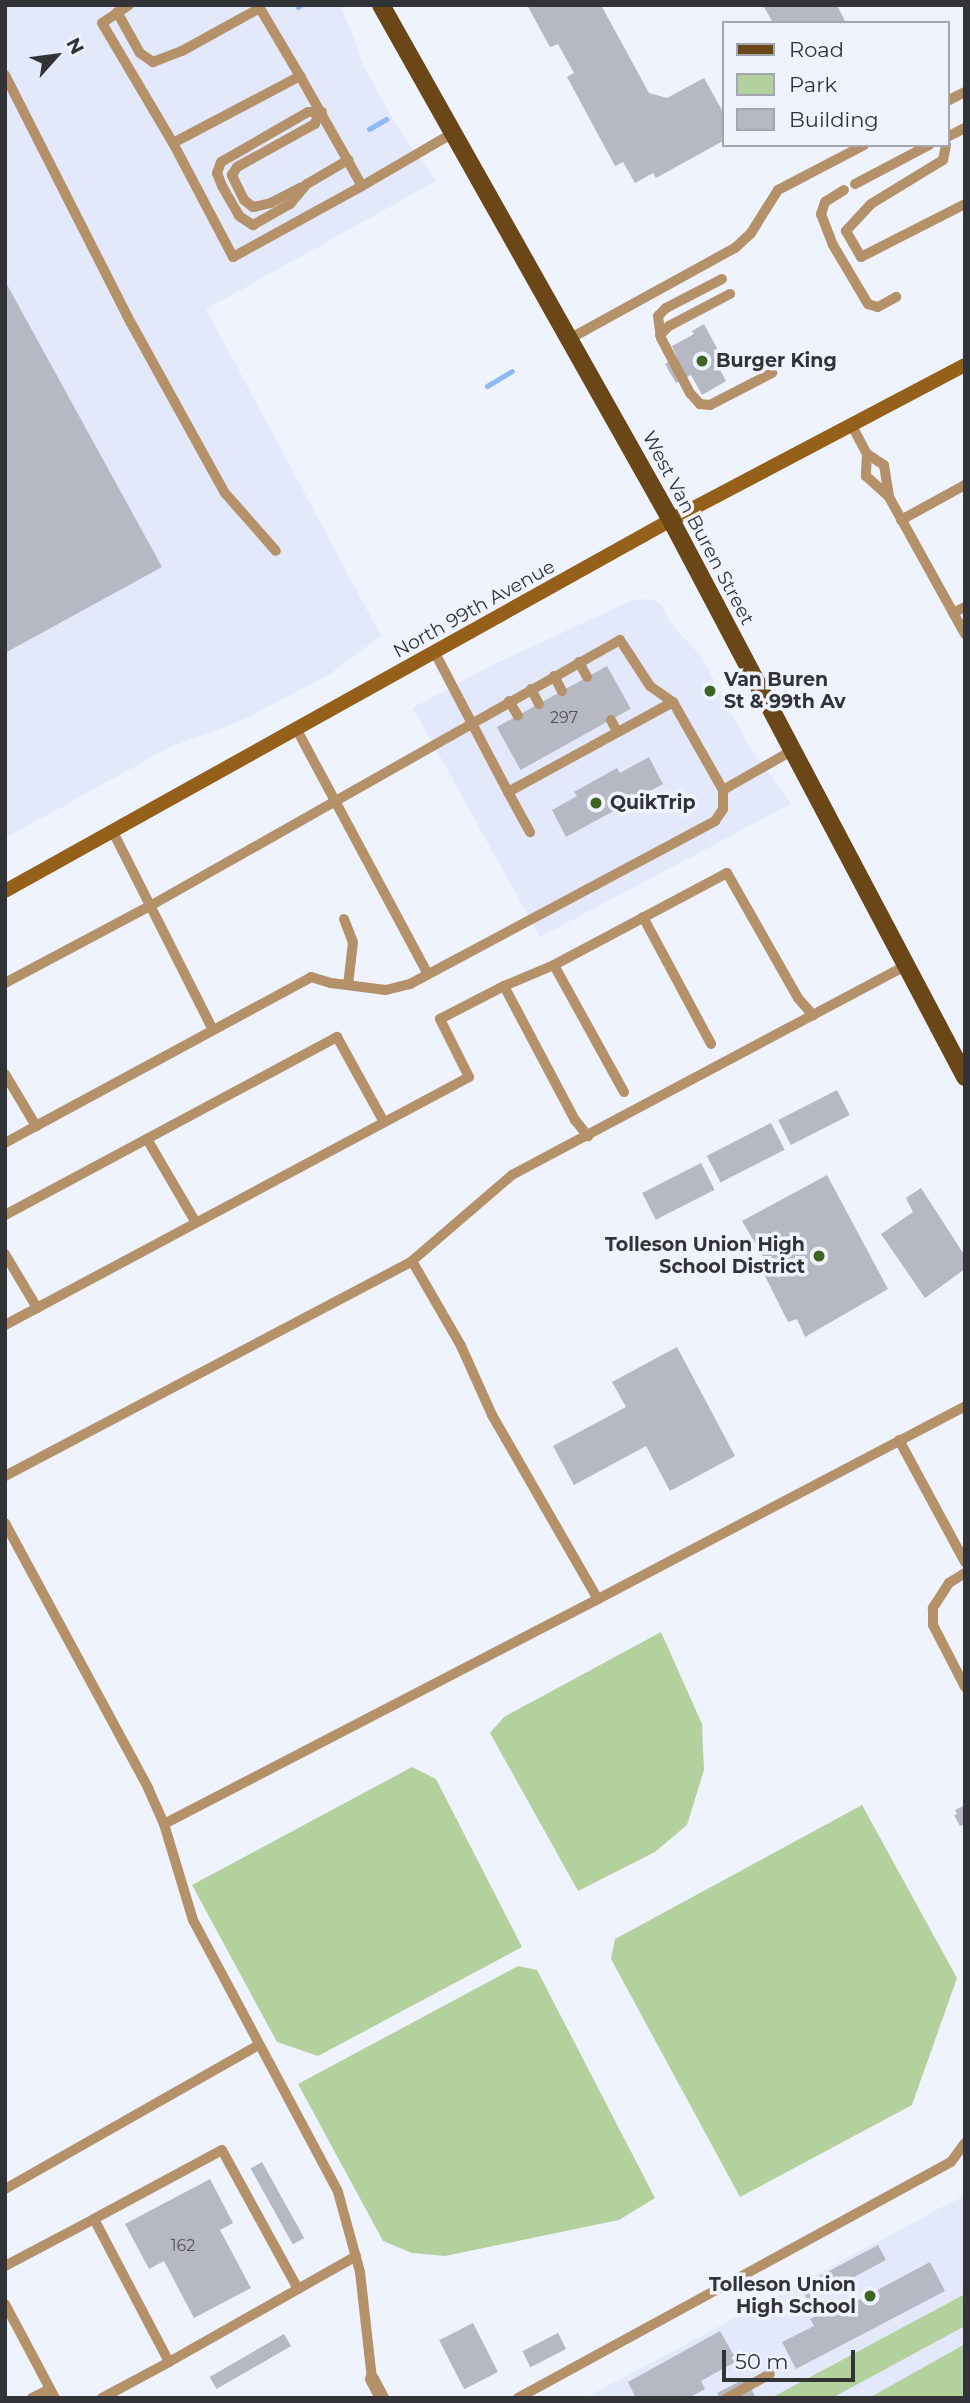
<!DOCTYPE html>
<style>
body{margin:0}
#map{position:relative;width:970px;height:2403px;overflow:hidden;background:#eff3fd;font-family:Montserrat,sans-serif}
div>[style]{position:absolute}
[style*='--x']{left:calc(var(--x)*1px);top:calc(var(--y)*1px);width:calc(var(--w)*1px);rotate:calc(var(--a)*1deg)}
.built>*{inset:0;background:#e3e9fa}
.green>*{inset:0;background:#b3d19d}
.stream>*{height:5px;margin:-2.5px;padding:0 2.5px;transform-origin:2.5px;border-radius:2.5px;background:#8eb9f3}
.building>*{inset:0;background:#b6b9c3;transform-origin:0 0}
.service>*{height:10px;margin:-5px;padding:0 5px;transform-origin:5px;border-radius:5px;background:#b59169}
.minor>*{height:14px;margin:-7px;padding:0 7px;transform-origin:7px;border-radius:7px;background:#b59169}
.secondary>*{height:14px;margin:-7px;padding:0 7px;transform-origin:7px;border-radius:7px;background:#94601a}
.primary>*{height:18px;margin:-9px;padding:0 9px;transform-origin:9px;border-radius:9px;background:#6b4617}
.dots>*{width:19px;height:19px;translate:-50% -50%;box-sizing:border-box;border:4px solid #eff3fd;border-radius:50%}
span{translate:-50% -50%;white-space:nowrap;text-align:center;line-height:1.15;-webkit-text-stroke:7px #eff3fd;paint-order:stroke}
.number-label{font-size:16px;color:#53545a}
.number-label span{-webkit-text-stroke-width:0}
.poi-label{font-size:19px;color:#323337;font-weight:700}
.left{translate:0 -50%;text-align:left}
.right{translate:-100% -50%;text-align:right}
.street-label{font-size:19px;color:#323337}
.frame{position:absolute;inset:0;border:7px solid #323337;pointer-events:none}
.legend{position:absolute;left:722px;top:21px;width:228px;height:126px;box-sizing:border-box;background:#eff3fd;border:2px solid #a3a6ae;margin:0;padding:9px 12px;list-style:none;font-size:21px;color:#323337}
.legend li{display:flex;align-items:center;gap:14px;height:35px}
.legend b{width:35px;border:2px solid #a3a6ae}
.north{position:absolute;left:21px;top:21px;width:70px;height:70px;-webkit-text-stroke:5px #eff3fd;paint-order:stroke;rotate:62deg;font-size:19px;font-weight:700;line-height:28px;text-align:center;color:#323337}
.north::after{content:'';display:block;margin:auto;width:24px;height:32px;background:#323337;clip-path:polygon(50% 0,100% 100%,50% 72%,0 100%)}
.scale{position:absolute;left:722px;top:2350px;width:133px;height:32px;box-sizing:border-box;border:4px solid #323337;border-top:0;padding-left:9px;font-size:21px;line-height:24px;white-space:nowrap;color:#323337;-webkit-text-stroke:5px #eff3fd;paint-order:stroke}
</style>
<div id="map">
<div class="built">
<i style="clip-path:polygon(5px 5px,341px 5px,365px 69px,397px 126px,436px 181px,206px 309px,381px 636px,330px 674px,243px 720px,168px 748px,5px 838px)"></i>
<i style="clip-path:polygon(650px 599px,661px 605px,672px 625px,701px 656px,748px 744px,791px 804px,540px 937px,413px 708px,488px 667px,633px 600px)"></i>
<i style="clip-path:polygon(965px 2195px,965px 2398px,585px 2398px)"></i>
</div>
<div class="green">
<i style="clip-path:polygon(661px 1632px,702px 1724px,704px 1770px,687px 1825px,655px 1852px,578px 1891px,490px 1733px,504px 1717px)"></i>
<i style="clip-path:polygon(412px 1767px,436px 1779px,522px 1947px,318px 2056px,277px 2042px,192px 1885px)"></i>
<i style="clip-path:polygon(862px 1805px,957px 1978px,912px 2105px,740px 2197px,611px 1959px,615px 1939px)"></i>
<i style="clip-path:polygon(518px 1966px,537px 1970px,655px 2198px,619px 2220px,445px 2256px,412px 2253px,383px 2241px,298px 2084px)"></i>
<i style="clip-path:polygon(965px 2294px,965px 2326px,832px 2398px,771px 2398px)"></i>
<i style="clip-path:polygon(965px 2344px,965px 2398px,869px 2398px)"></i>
</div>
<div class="stream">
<i style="--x:298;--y:7;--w:4;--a:-34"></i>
<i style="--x:369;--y:129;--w:20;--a:-30"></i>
<i style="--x:487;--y:386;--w:29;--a:-31"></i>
</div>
<div class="building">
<i style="clip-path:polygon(527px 5px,601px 5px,649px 93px,667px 98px,704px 78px,723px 112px,723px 141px,656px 178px,653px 173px,635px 183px,623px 162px,615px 166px,567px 77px,574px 73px,558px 44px,550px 47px)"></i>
<i style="clip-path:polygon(763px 5px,837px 5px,846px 23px,773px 23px)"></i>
<i style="clip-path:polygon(5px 281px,162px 567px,5px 653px)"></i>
<i style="clip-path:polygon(704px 324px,726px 365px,719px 368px,726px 381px,702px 395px,691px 375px,676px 383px,665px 364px,677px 357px,672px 346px,694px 334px,692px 331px)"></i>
<i style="left:607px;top:666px;width:49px;height:126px;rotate:61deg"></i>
<i style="clip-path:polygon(649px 757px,663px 784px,566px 837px,552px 810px,577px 796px,574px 792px,617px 768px,620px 773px)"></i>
<i style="left:837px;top:1090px;width:28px;height:66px;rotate:63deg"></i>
<i style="left:771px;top:1123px;width:30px;height:72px;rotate:63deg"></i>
<i style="left:701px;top:1163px;width:30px;height:66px;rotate:63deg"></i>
<i style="clip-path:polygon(827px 1175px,888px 1289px,805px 1337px,797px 1319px,788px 1322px,763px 1272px,770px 1268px,742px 1221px)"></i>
<i style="clip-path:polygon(921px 1188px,965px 1256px,965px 1269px,925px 1298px,881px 1234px,913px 1212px,906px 1198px)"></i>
<i style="clip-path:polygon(677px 1347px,735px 1456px,670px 1491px,646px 1446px,574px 1485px,553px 1446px,626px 1407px,612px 1382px)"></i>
<i style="clip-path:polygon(965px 1805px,965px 1824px,960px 1826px,954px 1815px,957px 1814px,955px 1810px)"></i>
<i style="left:262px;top:2162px;width:87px;height:13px;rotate:61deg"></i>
<i style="clip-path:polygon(210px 2179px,233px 2223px,220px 2230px,251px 2288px,194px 2318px,164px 2261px,149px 2269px,125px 2224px)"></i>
<i style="left:878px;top:2245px;width:17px;height:88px;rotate:62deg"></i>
<i style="clip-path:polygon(930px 2262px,945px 2291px,796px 2369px,782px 2342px,814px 2326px,810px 2319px,854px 2296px,857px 2301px)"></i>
<i style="left:473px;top:2323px;width:55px;height:38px;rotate:63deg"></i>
<i style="clip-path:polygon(720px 2331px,737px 2361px,701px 2381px,705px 2389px,689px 2398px,636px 2398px,628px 2382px)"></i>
<i style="left:558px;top:2333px;width:18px;height:40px;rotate:63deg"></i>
<i style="left:284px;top:2334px;width:14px;height:86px;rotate:60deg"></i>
<i style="clip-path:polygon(746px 2378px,756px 2398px,720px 2398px,717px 2393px)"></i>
</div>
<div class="service">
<i style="--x:129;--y:5;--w:32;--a:146"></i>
<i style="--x:102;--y:23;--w:139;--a:59.4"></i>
<i style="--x:173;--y:143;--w:129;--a:62.2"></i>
<i style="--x:233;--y:257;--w:147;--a:-28.8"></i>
<i style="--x:258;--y:5;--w:82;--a:59.4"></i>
<i style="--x:117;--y:12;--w:47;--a:60.7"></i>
<i style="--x:140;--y:53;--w:16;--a:35"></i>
<i style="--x:153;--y:62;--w:31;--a:-21"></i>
<i style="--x:182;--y:51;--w:89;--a:-28.9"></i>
<i style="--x:5;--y:75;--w:278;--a:63.1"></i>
<i style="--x:131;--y:323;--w:194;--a:61.1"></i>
<i style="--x:225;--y:493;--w:77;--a:48.7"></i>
<i style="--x:947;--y:101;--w:20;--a:-27"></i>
<i style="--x:322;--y:112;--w:14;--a:180"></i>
<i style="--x:308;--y:112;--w:100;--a:150.1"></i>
<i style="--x:221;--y:162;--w:12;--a:110"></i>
<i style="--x:217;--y:173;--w:14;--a:69"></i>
<i style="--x:222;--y:186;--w:34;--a:60"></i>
<i style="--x:239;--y:216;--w:17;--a:33"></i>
<i style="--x:253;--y:225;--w:43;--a:-29.6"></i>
<i style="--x:290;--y:204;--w:26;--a:-50"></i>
<i style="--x:307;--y:184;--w:48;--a:-30.3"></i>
<i style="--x:947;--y:137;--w:20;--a:-27"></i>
<i style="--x:173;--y:143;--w:144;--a:-27.8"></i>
<i style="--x:300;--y:76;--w:126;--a:60.6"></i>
<i style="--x:362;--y:186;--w:105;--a:-30.2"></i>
<i style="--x:946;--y:145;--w:15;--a:101"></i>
<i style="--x:943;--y:160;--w:84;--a:148.6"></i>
<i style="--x:871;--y:204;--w:37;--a:133"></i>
<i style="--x:846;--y:231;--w:30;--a:60"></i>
<i style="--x:861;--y:257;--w:117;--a:-27"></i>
<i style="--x:855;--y:184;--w:84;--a:-27.8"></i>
<i style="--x:302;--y:187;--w:35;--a:153"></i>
<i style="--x:271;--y:203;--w:18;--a:167"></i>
<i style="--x:253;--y:207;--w:11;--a:-142"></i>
<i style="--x:244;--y:200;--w:28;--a:-116"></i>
<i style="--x:232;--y:175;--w:9;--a:-58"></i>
<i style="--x:237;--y:167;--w:89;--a:-28.9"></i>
<i style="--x:315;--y:124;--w:10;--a:-73"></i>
<i style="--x:844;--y:190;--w:22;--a:148"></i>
<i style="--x:825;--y:202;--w:13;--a:108"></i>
<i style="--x:821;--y:214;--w:33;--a:69"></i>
<i style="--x:833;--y:245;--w:69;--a:59.3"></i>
<i style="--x:868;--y:304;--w:10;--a:17"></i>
<i style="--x:878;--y:307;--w:21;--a:-29"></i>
<i style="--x:722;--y:279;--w:63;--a:152.6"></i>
<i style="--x:666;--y:308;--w:11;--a:135"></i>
<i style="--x:658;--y:316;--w:22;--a:82"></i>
<i style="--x:661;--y:338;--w:62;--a:62.2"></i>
<i style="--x:690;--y:393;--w:15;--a:48"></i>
<i style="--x:700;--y:404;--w:10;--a:6"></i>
<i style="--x:710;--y:405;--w:70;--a:-27.3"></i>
<i style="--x:660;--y:335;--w:13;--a:-45"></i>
<i style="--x:669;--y:326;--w:69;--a:-27.7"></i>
<i style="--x:571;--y:338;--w:187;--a:-28.8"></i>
<i style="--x:735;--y:248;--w:22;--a:-43"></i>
<i style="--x:751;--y:233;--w:51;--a:-57.9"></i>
<i style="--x:778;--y:190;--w:97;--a:-27.6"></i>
<i style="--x:851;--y:424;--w:34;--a:62"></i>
<i style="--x:867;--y:454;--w:20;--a:33"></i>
<i style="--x:884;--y:465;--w:32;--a:81"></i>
<i style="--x:889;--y:497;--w:157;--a:61"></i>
<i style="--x:867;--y:454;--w:22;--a:93"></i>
<i style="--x:866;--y:476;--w:31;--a:42"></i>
<i style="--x:901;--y:520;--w:73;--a:-28.7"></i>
<i style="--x:953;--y:613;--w:13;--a:-27"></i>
<i style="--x:435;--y:653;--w:157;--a:62.3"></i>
<i style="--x:508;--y:792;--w:188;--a:-28.6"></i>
<i style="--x:579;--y:662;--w:17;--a:62"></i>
<i style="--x:554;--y:676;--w:17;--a:62"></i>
<i style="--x:531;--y:689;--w:17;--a:62"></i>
<i style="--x:509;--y:701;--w:17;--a:59"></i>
<i style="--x:611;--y:720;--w:13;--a:63"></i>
<i style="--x:297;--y:730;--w:277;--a:61.8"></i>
<i style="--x:508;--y:792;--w:46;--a:61.2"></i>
<i style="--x:113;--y:832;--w:222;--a:63.2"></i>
<i style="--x:643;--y:917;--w:144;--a:61.8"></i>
<i style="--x:344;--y:919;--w:25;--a:69"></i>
<i style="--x:353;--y:942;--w:43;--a:96.6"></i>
<i style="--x:554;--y:965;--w:54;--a:157.2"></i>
<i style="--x:504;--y:986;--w:152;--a:62.1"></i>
<i style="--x:575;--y:1120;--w:21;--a:51"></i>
<i style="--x:905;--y:966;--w:445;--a:152"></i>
<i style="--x:512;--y:1175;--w:132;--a:139.3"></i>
<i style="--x:412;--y:1261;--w:98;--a:60"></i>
<i style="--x:461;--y:1346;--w:76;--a:65.8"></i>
<i style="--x:492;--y:1415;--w:212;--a:60.1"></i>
<i style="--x:598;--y:1599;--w:415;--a:-27.7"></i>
<i style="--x:5;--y:983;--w:164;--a:-28"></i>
<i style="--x:150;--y:906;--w:540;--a:-29.51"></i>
<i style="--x:620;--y:640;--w:55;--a:56.9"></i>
<i style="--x:650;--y:686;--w:28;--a:35"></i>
<i style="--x:673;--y:702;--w:101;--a:60.4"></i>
<i style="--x:723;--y:790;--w:81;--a:-29.7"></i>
<i style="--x:5;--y:1074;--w:61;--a:59.2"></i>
<i style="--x:36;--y:1126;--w:313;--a:-28.4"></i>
<i style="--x:311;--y:977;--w:21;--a:17"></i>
<i style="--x:331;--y:983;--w:55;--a:7.3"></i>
<i style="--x:386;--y:990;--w:25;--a:-14"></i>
<i style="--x:410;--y:984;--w:346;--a:-28.1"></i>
<i style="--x:715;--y:821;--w:14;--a:-56"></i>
<i style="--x:723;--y:809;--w:19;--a:-90"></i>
<i style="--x:624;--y:1092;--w:145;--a:-118.9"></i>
<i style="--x:554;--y:965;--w:196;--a:-28"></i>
<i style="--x:727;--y:873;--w:144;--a:60.4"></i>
<i style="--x:798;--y:998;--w:23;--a:49"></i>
<i style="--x:147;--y:1139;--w:97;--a:59.7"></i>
<i style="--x:5;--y:1143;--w:35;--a:-29"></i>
<i style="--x:5;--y:1215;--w:377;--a:-28.2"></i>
<i style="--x:337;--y:1037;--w:97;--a:61.1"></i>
<i style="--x:5;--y:1254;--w:63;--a:59.3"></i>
<i style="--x:5;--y:1325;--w:526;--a:-28.12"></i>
<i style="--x:469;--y:1077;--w:65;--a:-116.6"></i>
<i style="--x:440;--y:1019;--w:72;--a:-27.3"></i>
<i style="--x:899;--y:1440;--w:139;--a:61.6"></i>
<i style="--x:5;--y:1476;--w:460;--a:-27.8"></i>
<i style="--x:5;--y:1523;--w:301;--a:61.6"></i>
<i style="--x:148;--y:1788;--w:39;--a:66"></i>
<i style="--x:164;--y:1824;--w:100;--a:73.2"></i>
<i style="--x:193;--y:1920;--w:308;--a:61.9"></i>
<i style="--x:338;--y:2192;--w:83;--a:74.6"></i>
<i style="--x:360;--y:2272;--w:108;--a:83.6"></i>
<i style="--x:965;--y:1573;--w:19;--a:148"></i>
<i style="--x:949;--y:1583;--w:30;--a:123"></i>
<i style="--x:933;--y:1608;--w:17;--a:90"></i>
<i style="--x:933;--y:1625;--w:70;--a:62.7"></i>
<i style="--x:164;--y:1824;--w:489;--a:-27.4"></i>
<i style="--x:5;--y:2189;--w:292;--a:-29.6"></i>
<i style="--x:5;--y:2266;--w:101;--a:-27.8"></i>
<i style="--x:298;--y:2289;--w:158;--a:-118.7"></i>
<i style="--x:222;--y:2150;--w:145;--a:151.7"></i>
<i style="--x:94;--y:2219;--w:161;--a:62.3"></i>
<i style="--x:169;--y:2362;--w:215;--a:-29.5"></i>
<i style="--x:5;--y:2304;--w:106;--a:62"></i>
<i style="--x:32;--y:2398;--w:20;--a:-27"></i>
<i style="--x:102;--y:2398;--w:76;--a:-28.2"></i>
<i style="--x:518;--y:2398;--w:493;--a:-28.6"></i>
<i style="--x:951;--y:2162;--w:24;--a:-54"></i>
<i style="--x:727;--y:2398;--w:49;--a:-29.2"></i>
</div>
<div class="minor">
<i style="--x:372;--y:2379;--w:21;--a:62"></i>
</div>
<div class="secondary">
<i style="--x:5;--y:891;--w:762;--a:-29.12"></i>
<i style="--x:671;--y:520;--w:332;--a:-27.8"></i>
</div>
<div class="primary">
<i style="--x:381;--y:5;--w:591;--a:60.62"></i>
<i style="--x:671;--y:520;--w:630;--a:62.17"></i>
</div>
<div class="dots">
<i style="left:702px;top:361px;background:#3e6622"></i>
<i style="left:710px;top:691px;background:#3e6622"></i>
<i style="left:596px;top:803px;background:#3e6622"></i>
<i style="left:819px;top:1256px;background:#3e6622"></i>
<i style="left:870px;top:2296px;background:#3e6622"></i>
</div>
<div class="number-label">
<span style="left:564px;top:718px">297</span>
<span style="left:183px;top:2246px">162</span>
</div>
<div class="poi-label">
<span class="left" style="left:716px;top:361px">Burger King</span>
<span class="left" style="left:724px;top:691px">Van Buren<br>St &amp; 99th Av</span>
<span class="left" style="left:610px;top:803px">QuikTrip</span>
<span class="right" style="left:805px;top:1256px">Tolleson Union High<br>School District</span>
<span class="right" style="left:856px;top:2296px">Tolleson Union<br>High School</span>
</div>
<div class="street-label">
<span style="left:698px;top:528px;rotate:62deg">West Van Buren Street</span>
<span style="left:474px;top:609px;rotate:-29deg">North 99th Avenue</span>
</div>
<div class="frame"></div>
<ul class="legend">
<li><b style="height:9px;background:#6b4617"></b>Road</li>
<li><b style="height:19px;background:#b3d19d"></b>Park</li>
<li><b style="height:19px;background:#b6b9c3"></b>Building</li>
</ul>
<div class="north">N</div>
<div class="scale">50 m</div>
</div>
